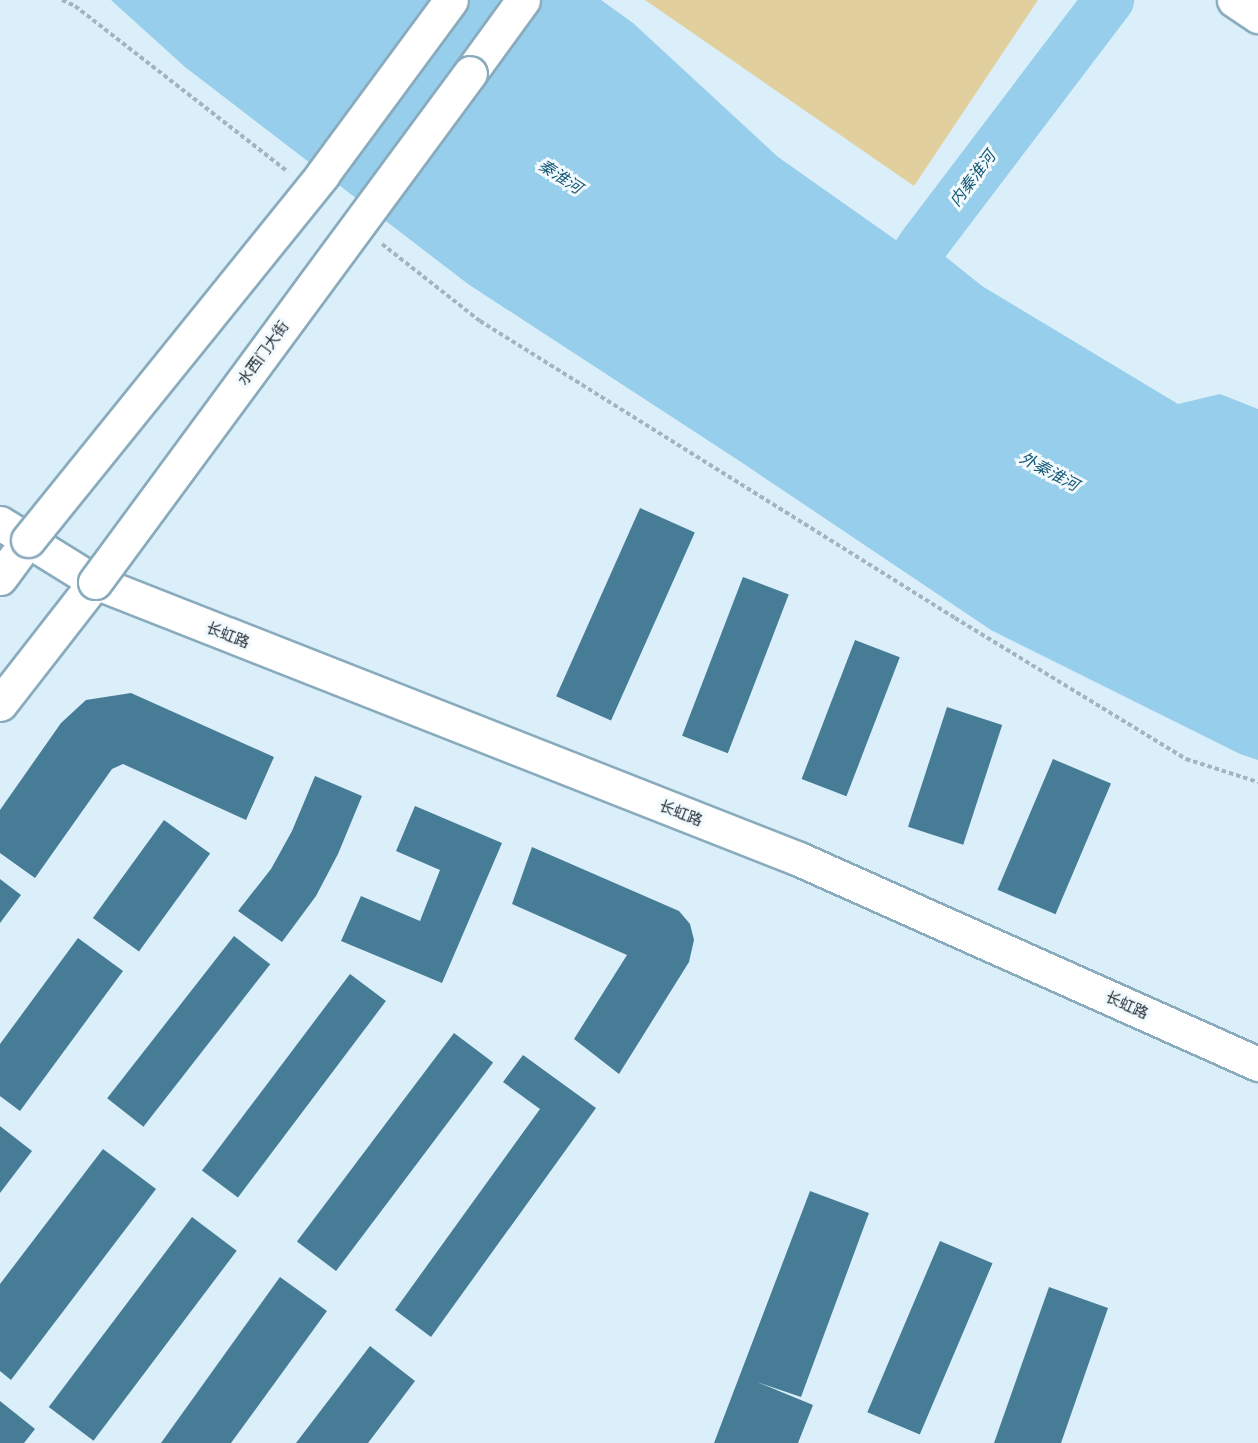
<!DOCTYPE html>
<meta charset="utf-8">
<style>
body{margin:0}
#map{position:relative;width:1258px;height:1443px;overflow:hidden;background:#daeffa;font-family:Poppins,"Noto Sans SC",sans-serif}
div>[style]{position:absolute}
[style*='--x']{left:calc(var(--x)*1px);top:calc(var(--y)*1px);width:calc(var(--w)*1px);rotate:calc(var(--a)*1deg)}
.green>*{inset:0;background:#e1d09e}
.water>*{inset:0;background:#97ceeb}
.river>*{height:50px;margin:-25px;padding:0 25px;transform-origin:25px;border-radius:25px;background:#97ceeb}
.building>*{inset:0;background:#467c96;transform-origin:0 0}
.path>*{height:4px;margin-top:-2px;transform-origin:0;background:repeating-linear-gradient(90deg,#a2b5bf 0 4.5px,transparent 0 7.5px)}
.roads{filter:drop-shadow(2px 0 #89abbd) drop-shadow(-2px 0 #89abbd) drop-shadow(0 2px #89abbd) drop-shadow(0 -2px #89abbd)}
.tertiary>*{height:33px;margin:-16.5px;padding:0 16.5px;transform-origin:16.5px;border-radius:16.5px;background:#fff}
.secondary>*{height:33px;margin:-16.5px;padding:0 16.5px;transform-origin:16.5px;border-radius:16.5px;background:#fff}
.primary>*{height:33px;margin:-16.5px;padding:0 16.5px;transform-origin:16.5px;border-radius:16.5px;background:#fff}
.bridges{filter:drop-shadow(2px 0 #89abbd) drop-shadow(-2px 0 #89abbd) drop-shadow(0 2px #89abbd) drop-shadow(0 -2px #89abbd)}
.primary-bridge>*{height:33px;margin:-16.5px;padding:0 16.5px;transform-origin:16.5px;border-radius:16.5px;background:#fff}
span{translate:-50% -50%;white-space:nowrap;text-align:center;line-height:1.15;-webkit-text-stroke:6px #f3fafe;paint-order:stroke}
.street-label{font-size:15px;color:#223037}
.water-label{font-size:16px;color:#135875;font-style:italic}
</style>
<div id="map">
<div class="green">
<i style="clip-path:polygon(645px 0,1038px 0,914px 186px)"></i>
</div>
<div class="water">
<i style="clip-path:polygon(111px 0,601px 0,633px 23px,778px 157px,920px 257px,926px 241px,982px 286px,1178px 404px,1220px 394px,1258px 409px,1258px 760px,1240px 754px,991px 630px,738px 460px,468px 284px,185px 67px)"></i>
</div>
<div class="river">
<i style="--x:877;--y:311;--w:85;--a:-55"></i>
<i style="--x:926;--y:241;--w:303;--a:-52.8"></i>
</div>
<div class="building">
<i style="left:640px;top:508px;width:60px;height:206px;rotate:24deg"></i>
<i style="left:743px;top:577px;width:49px;height:170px;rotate:21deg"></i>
<i style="left:855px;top:640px;width:48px;height:149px;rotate:21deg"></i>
<i style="clip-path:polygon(131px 693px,274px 757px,246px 820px,123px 764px,112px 769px,35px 878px,0 853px,0 810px,61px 723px,86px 700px)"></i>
<i style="left:947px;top:707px;width:58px;height:126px;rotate:18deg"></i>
<i style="left:1053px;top:759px;width:63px;height:142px;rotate:23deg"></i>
<i style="clip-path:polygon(315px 776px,362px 796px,338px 854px,316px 896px,282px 942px,238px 911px,271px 869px,292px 831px)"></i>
<i style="clip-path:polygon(415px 806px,502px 843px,442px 983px,341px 941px,361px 896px,420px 921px,440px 870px,396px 851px)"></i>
<i style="left:164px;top:820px;width:57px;height:121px;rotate:36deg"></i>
<i style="clip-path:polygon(532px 847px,679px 911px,690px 924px,694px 940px,689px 962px,619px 1074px,574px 1039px,627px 955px,512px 904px)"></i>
<i style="clip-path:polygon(0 879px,21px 895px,0 923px)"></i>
<i style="left:234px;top:936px;width:46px;height:206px;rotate:38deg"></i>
<i style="clip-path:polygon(78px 938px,123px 971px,20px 1111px,0 1096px,0 1044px)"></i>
<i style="left:350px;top:974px;width:45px;height:246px;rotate:37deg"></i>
<i style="left:454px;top:1033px;width:49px;height:261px;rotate:37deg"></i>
<i style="clip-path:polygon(523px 1055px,596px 1108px,431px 1337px,395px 1310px,540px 1109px,503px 1082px)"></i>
<i style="clip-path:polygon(0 1126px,32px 1151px,0 1193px)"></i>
<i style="clip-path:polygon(103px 1149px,156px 1189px,11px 1380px,0 1371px,0 1284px)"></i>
<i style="clip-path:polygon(810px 1191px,869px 1213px,801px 1397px,757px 1382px,813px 1405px,798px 1443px,714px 1443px)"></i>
<i style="left:192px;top:1217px;width:56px;height:238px;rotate:37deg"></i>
<i style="left:940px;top:1241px;width:57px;height:186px;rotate:23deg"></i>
<i style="clip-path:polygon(280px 1277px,327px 1311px,231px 1443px,161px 1443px)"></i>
<i style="clip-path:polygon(1049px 1287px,1108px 1308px,1061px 1443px,994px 1443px)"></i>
<i style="clip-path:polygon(370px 1346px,415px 1381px,368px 1443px,296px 1443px)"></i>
<i style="clip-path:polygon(0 1401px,35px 1429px,24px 1443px,0 1443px)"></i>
</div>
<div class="path">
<i style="--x:62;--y:0;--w:14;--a:25"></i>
<i style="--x:75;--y:6;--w:270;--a:37.9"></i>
<i style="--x:382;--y:244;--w:125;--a:38.2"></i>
<i style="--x:480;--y:321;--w:560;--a:32.02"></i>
<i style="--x:955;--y:618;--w:271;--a:31.4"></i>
<i style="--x:1186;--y:759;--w:76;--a:17.7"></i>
</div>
<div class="roads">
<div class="tertiary">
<i style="--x:0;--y:523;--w:112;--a:31.8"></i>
</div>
<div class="secondary">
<i style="--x:95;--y:582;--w:757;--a:21.48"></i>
<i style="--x:799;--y:859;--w:503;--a:24.07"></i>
</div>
<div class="primary">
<i style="--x:1234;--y:0;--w:29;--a:34"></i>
<i style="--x:470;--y:73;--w:90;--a:-54"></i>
<i style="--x:0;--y:578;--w:47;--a:-53.6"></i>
<i style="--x:0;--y:704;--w:155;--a:-52.1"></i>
</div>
</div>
<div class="bridges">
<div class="primary-bridge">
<i style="--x:28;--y:540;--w:469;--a:-51.1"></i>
<i style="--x:322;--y:175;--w:217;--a:-53.6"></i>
<i style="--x:95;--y:582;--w:632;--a:-53.62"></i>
</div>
</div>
<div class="street-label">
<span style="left:263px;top:353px;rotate:-54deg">水西门大街</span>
<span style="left:228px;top:635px;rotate:21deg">长虹路</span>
<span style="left:681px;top:813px;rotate:21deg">长虹路</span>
<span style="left:1127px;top:1005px;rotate:24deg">长虹路</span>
</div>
<div class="water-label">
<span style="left:560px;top:177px;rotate:33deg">秦淮河</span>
<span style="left:973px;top:179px;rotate:-53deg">内秦淮河</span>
<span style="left:1049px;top:472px;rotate:28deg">外秦淮河</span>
</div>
</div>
